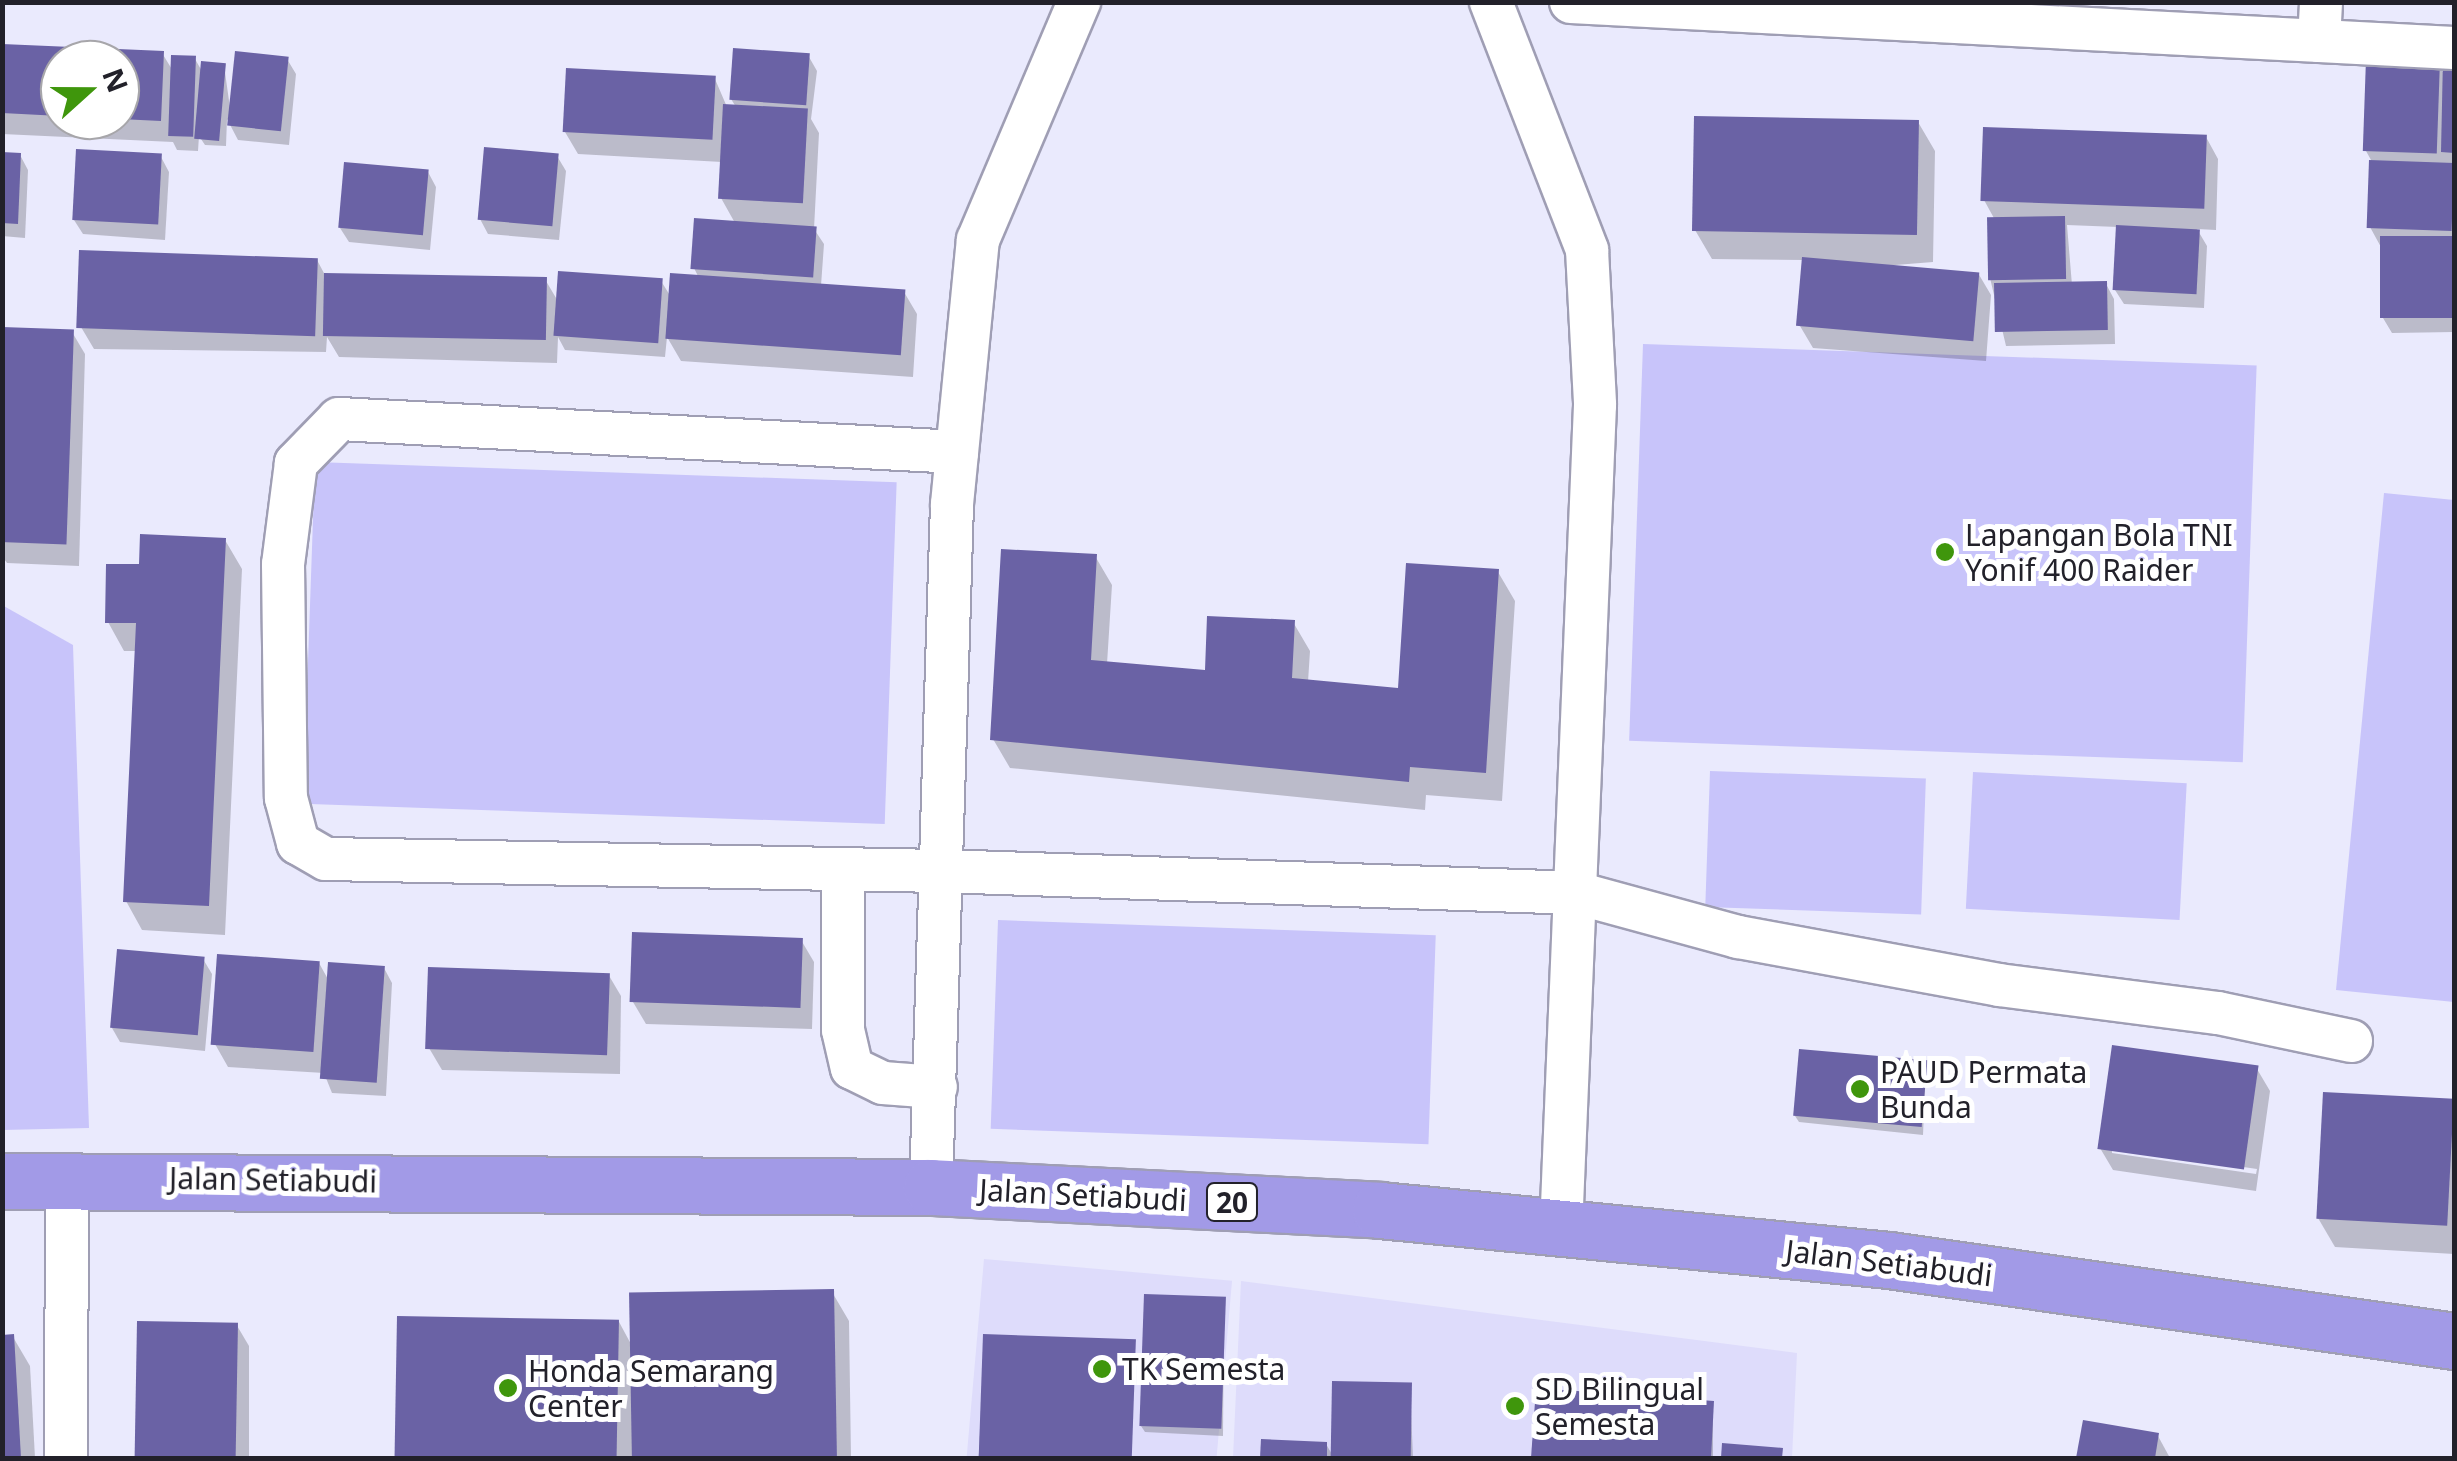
<!DOCTYPE html>
<style>
body{margin:0}
#map{position:relative;width:2457px;height:1461px;overflow:hidden;background:#eaeafd;font-family:"Noto Sans",sans-serif}
div>[style]{position:absolute}
[style*='--x']{left:calc(var(--x)*1px);top:calc(var(--y)*1px);width:calc(var(--w)*1px);rotate:calc(var(--a)*1deg)}
.built>*{inset:0;background:#dedcfb;transform-origin:0 0}
.green>*{inset:0;background:#c8c4fa;transform-origin:0 0}
.shadow>*{inset:0;background:#0003;transform-origin:0 0}
.building>*{inset:0;background:#6a62a5;transform-origin:0 0}
.roads{filter:drop-shadow(2px 0 #9f9eb4) drop-shadow(-2px 0 #9f9eb4) drop-shadow(0 2px #9f9eb4) drop-shadow(0 -2px #9f9eb4)}
.minor>*{height:42px;margin:-21px;padding:0 21px;transform-origin:21px;border-radius:21px;background:#fff}
.highway>*{height:55px;margin:-27.5px;padding:0 27.5px;transform-origin:27.5px;border-radius:27.5px;background:#a29ae7}
.dots>*{width:28px;height:28px;translate:-50% -50%;box-sizing:border-box;border:5px solid #fff;border-radius:50%}
span{translate:-50% -50%;white-space:nowrap;text-align:center;line-height:1.15;-webkit-text-stroke:10px #fff;paint-order:stroke}
.shield-label span{padding:2px 8px;background:#fff;border:2px solid;border-radius:8px;-webkit-text-stroke-width:0}
.shield-label{font-size:28px;color:#22212a;font-weight:700}
.poi-label{font-size:30px;color:#22212a}
.left{translate:0 -50%;text-align:left}
.street-label{font-size:30px;color:#22212a}
.frame{position:absolute;inset:0;border:5px solid #22212a;pointer-events:none}
.north{position:absolute;left:40px;top:40px;width:100px;height:100px;box-sizing:border-box;background:#fff;border:2px solid #a7a6aa;border-radius:50%;rotate:69deg;font-size:28px;font-weight:700;line-height:40px;text-align:center;color:#22212a}
.north::after{content:'';display:block;margin:auto;width:35px;height:45px;background:#3f960c;clip-path:polygon(50% 0,100% 100%,50% 72%,0 100%)}
</style>
<div id="map">
<div class="built">
<i style="left:984px;top:1259px;width:249px;height:199px;rotate:5deg"></i>
<i style="clip-path:polygon(1241px 1281px,1797px 1353px,1792px 1458px,1233px 1458px)"></i>
</div>
<div class="green">
<i style="left:1643px;top:344px;width:614px;height:397px;rotate:2deg"></i>
<i style="left:315px;top:462px;width:582px;height:342px;rotate:2deg"></i>
<i style="clip-path:polygon(2384px 493px,2454px 500px,2454px 1002px,2336px 990px)"></i>
<i style="clip-path:polygon(2px 605px,73px 645px,89px 1128px,3px 1130px)"></i>
<i style="left:1710px;top:771px;width:216px;height:136px;rotate:2deg"></i>
<i style="left:1973px;top:772px;width:214px;height:137px;rotate:3deg"></i>
<i style="left:998px;top:920px;width:438px;height:209px;rotate:2deg"></i>
</div>
<div class="shadow">
<i style="clip-path:polygon(evenodd,2px 46px,162px 53px,173px 71px,195px 59px,203px 73px,224px 65px,231px 115px,287px 59px,296px 74px,289px 145px,238px 140px,227px 119px,226px 146px,205px 145px,199px 136px,198px 151px,177px 150px,173px 142px,2px 134px,2px 46px,60px 60px,120px 60px,120px 120px,60px 120px,60px 60px)"></i>
<i style="clip-path:polygon(809px 57px,817px 71px,811px 119px,819px 133px,814px 229px,824px 244px,821px 286px,904px 292px,917px 314px,913px 377px,681px 361px,667px 337px,665px 357px,565px 350px,558px 337px,557px 363px,339px 357px,327px 337px,326px 352px,94px 349px,81px 327px,317px 260px,325px 275px,546px 281px,559px 303px,661px 281px,671px 297px,699px 278px,694px 268px,735px 223px,721px 198px,722px 162px,578px 154px,565px 132px,715px 79px,727px 107px,736px 107px,731px 99px)"></i>
<i style="clip-path:polygon(2454px 60px,2454px 332px,2392px 333px,2383px 318px,2382px 249px,2370px 227px,2371px 160px,2366px 151px,2438px 64px,2446px 77px)"></i>
<i style="clip-path:polygon(1918px 122px,1935px 151px,1933px 262px,1883px 266px,1978px 273px,1991px 295px,1986px 361px,1813px 348px,1800px 326px,1804px 260px,1712px 259px,1695px 230px)"></i>
<i style="clip-path:polygon(2206px 137px,2218px 159px,2216px 230px,2197px 229px,2207px 246px,2204px 308px,2124px 304px,2115px 290px,2118px 227px,2067px 225px,2072px 285px,2106px 284px,2114px 299px,2115px 344px,2006px 346px,1990px 278px,1995px 220px,1984px 200px)"></i>
<i style="clip-path:polygon(2px 154px,20px 155px,28px 170px,25px 238px,2px 236px)"></i>
<i style="clip-path:polygon(557px 156px,566px 171px,559px 240px,488px 234px,480px 219px)"></i>
<i style="clip-path:polygon(161px 157px,169px 172px,165px 240px,83px 234px,74px 220px)"></i>
<i style="clip-path:polygon(428px 172px,436px 187px,430px 250px,349px 242px,340px 228px)"></i>
<i style="clip-path:polygon(2px 330px,72px 332px,85px 354px,79px 566px,7px 563px,2px 556px)"></i>
<i style="clip-path:polygon(225px 540px,242px 569px,225px 935px,142px 930px,126px 901px,137px 651px,124px 651px,108px 622px,141px 567px)"></i>
<i style="clip-path:polygon(1095px 556px,1112px 585px,1107px 664px,1207px 673px,1293px 622px,1310px 651px,1308px 682px,1400px 690px,1498px 572px,1515px 601px,1502px 801px,1426px 795px,1425px 810px,1010px 768px,993px 739px)"></i>
<i style="clip-path:polygon(801px 940px,814px 962px,812px 1029px,646px 1024px,633px 1002px)"></i>
<i style="clip-path:polygon(203px 959px,212px 974px,205px 1051px,120px 1042px,112px 1028px)"></i>
<i style="clip-path:polygon(319px 963px,329px 981px,384px 968px,392px 983px,386px 1096px,332px 1093px,324px 1073px,228px 1067px,215px 1044px)"></i>
<i style="clip-path:polygon(608px 974px,621px 996px,620px 1074px,442px 1070px,429px 1048px)"></i>
<i style="clip-path:polygon(1926px 1064px,1923px 1135px,1799px 1122px,1795px 1116px)"></i>
<i style="clip-path:polygon(evenodd,2257px 1069px,2270px 1091px,2256px 1191px,2113px 1170px,2100px 1148px,2257px 1069px,2112px 1148px,2257px 1169px,2256px 1174px,2112px 1153px,2112px 1148px)"></i>
<i style="clip-path:polygon(2325px 1094px,2454px 1102px,2454px 1254px,2335px 1247px,2318px 1218px)"></i>
<i style="clip-path:polygon(832px 1292px,849px 1321px,851px 1458px,399px 1458px,399px 1318px,618px 1320px,632px 1346px)"></i>
<i style="clip-path:polygon(1224px 1300px,1223px 1436px,1145px 1432px,1141px 1426px)"></i>
<i style="clip-path:polygon(140px 1323px,236px 1324px,249px 1346px,249px 1458px,139px 1458px)"></i>
<i style="left:985px;top:1336px;width:149px;height:122px;rotate:3deg"></i>
<i style="clip-path:polygon(2px 1337px,13px 1337px,30px 1366px,35px 1458px,2px 1458px)"></i>
<i style="clip-path:polygon(1410px 1385px,1413px 1458px,1262px 1458px,1263px 1441px,1326px 1444px,1333px 1456px)"></i>
<i style="clip-path:polygon(1538px 1391px,1713px 1404px,1713px 1458px,1534px 1458px)"></i>
<i style="clip-path:polygon(2085px 1423px,2158px 1436px,2170px 1458px,2079px 1458px)"></i>
</div>
<div class="building">
<i style="clip-path:polygon(2px 44px,164px 51px,161px 121px,120px 119px,120px 60px,60px 60px,60px 116px,2px 113px)"></i>
<i style="left:733px;top:48px;width:77px;height:52px;rotate:4deg"></i>
<i style="left:235px;top:51px;width:54px;height:75px;rotate:6deg"></i>
<i style="left:171px;top:55px;width:25px;height:81px;rotate:2deg"></i>
<i style="clip-path:polygon(2443px 58px,2454px 58px,2454px 153px,2441px 152px)"></i>
<i style="left:2366px;top:59px;width:74px;height:92px;rotate:2deg"></i>
<i style="left:201px;top:61px;width:25px;height:78px;rotate:5deg"></i>
<i style="left:566px;top:68px;width:150px;height:64px;rotate:3deg"></i>
<i style="left:723px;top:104px;width:85px;height:95px;rotate:3deg"></i>
<i style="left:1694px;top:116px;width:225px;height:115px;rotate:1deg"></i>
<i style="left:1983px;top:127px;width:224px;height:74px;rotate:2deg"></i>
<i style="left:484px;top:147px;width:75px;height:73px;rotate:5deg"></i>
<i style="left:76px;top:149px;width:86px;height:71px;rotate:3deg"></i>
<i style="clip-path:polygon(2px 152px,21px 153px,18px 224px,2px 223px)"></i>
<i style="left:2369px;top:160px;width:85px;height:68px;rotate:2deg"></i>
<i style="left:344px;top:162px;width:85px;height:66px;rotate:5deg"></i>
<i style="left:2065px;top:216px;width:63px;height:78px;rotate:89deg"></i>
<i style="left:694px;top:218px;width:123px;height:51px;rotate:4deg"></i>
<i style="left:2116px;top:225px;width:84px;height:65px;rotate:3deg"></i>
<i style="left:2454px;top:236px;width:82px;height:74px;rotate:90deg"></i>
<i style="left:79px;top:250px;width:239px;height:78px;rotate:2deg"></i>
<i style="left:1802px;top:257px;width:178px;height:69px;rotate:5deg"></i>
<i style="left:558px;top:271px;width:105px;height:65px;rotate:4deg"></i>
<i style="left:324px;top:273px;width:223px;height:63px;rotate:1deg"></i>
<i style="left:670px;top:273px;width:236px;height:66px;rotate:4deg"></i>
<i style="left:2107px;top:281px;width:49px;height:113px;rotate:89deg"></i>
<i style="left:2px;top:327px;width:72px;height:215px;rotate:2deg"></i>
<i style="clip-path:polygon(140px 534px,226px 538px,209px 906px,123px 902px,136px 623px,105px 623px,106px 564px,139px 564px)"></i>
<i style="clip-path:polygon(1001px 549px,1097px 554px,1091px 660px,1205px 670px,1207px 616px,1295px 620px,1292px 678px,1398px 688px,1406px 563px,1499px 569px,1486px 773px,1410px 767px,1409px 782px,990px 740px)"></i>
<i style="left:632px;top:932px;width:171px;height:70px;rotate:2deg"></i>
<i style="left:117px;top:949px;width:88px;height:79px;rotate:5deg"></i>
<i style="left:217px;top:954px;width:103px;height:91px;rotate:4deg"></i>
<i style="left:328px;top:962px;width:57px;height:117px;rotate:4deg"></i>
<i style="left:428px;top:967px;width:182px;height:82px;rotate:2deg"></i>
<i style="left:2112px;top:1045px;width:148px;height:105px;rotate:8deg"></i>
<i style="left:1799px;top:1049px;width:129px;height:67px;rotate:5deg"></i>
<i style="left:2323px;top:1092px;width:131px;height:127px;rotate:3deg"></i>
<i style="left:834px;top:1289px;width:169px;height:205px;rotate:89deg"></i>
<i style="left:1144px;top:1294px;width:82px;height:132px;rotate:2deg"></i>
<i style="left:397px;top:1316px;width:222px;height:142px;rotate:1deg"></i>
<i style="left:137px;top:1321px;width:101px;height:137px;rotate:1deg"></i>
<i style="clip-path:polygon(14px 1334px,21px 1458px,2px 1458px,2px 1335px)"></i>
<i style="left:983px;top:1334px;width:153px;height:124px;rotate:2deg"></i>
<i style="left:1332px;top:1381px;width:80px;height:77px;rotate:1deg"></i>
<i style="clip-path:polygon(1536px 1388px,1714px 1401px,1711px 1458px,1531px 1458px)"></i>
<i style="clip-path:polygon(2083px 1420px,2159px 1433px,2155px 1458px,2076px 1458px)"></i>
<i style="clip-path:polygon(1261px 1439px,1327px 1442px,1327px 1458px,1260px 1458px)"></i>
<i style="clip-path:polygon(1722px 1443px,1783px 1448px,1782px 1458px,1721px 1458px)"></i>
</div>
<div class="roads">
<div class="minor">
<i style="--x:1491;--y:2;--w:266;--a:68.8"></i>
<i style="--x:1587;--y:250;--w:155;--a:87"></i>
<i style="--x:1595;--y:405;--w:825;--a:92.36"></i>
<i style="--x:1571;--y:2;--w:884;--a:2.98"></i>
<i style="--x:2319;--y:41;--w:39;--a:-87"></i>
<i style="--x:957;--y:452;--w:619;--a:-176.94"></i>
<i style="--x:339;--y:419;--w:62;--a:134.3"></i>
<i style="--x:296;--y:463;--w:102;--a:97.3"></i>
<i style="--x:283;--y:564;--w:234;--a:89.3"></i>
<i style="--x:286;--y:798;--w:47;--a:75.1"></i>
<i style="--x:298;--y:843;--w:32;--a:30"></i>
<i style="--x:326;--y:859;--w:616;--a:1.12"></i>
<i style="--x:942;--y:871;--w:635;--a:1.98"></i>
<i style="--x:1577;--y:893;--w:167;--a:15.3"></i>
<i style="--x:1738;--y:937;--w:265;--a:10.4"></i>
<i style="--x:1999;--y:985;--w:221;--a:7.3"></i>
<i style="--x:2218;--y:1013;--w:136;--a:11.9"></i>
<i style="--x:843;--y:869;--w:161;--a:90"></i>
<i style="--x:843;--y:1030;--w:39;--a:77"></i>
<i style="--x:852;--y:1068;--w:34;--a:26"></i>
<i style="--x:883;--y:1083;--w:53;--a:4.3"></i>
<i style="--x:931;--y:1187;--w:683;--a:-88.24"></i>
<i style="--x:952;--y:504;--w:265;--a:-84.4"></i>
<i style="--x:978;--y:240;--w:259;--a:-67"></i>
<i style="--x:66;--y:1458;--w:280;--a:-89.8"></i>
</div>
<div class="highway">
<i style="--x:2;--y:1181;--w:929;--a:0.37"></i>
<i style="--x:931;--y:1187;--w:450;--a:2.9"></i>
<i style="--x:1380;--y:1210;--w:511;--a:5.61"></i>
<i style="--x:1889;--y:1260;--w:571;--a:8.16"></i>
</div>
</div>
<div class="dots">
<i style="left:1945px;top:552px;background:#3f960c"></i>
<i style="left:1860px;top:1089px;background:#3f960c"></i>
<i style="left:1102px;top:1369px;background:#3f960c"></i>
<i style="left:508px;top:1388px;background:#3f960c"></i>
<i style="left:1515px;top:1406px;background:#3f960c"></i>
</div>
<div class="shield-label">
<span style="left:1232px;top:1202px">20</span>
</div>
<div class="poi-label">
<span class="left" style="left:1965px;top:552px">Lapangan Bola TNI<br>Yonif 400 Raider</span>
<span class="left" style="left:1880px;top:1089px">PAUD Permata<br>Bunda</span>
<span class="left" style="left:1122px;top:1369px">TK Semesta</span>
<span class="left" style="left:528px;top:1388px">Honda Semarang<br>Center</span>
<span class="left" style="left:1535px;top:1406px">SD Bilingual<br>Semesta</span>
</div>
<div class="street-label">
<span style="left:273px;top:1180px;rotate:1deg">Jalan Setiabudi</span>
<span style="left:1083px;top:1195px;rotate:3deg">Jalan Setiabudi</span>
<span style="left:1889px;top:1263px;rotate:7deg">Jalan Setiabudi</span>
</div>
<div class="frame"></div>
<div class="north">N</div>
</div>
